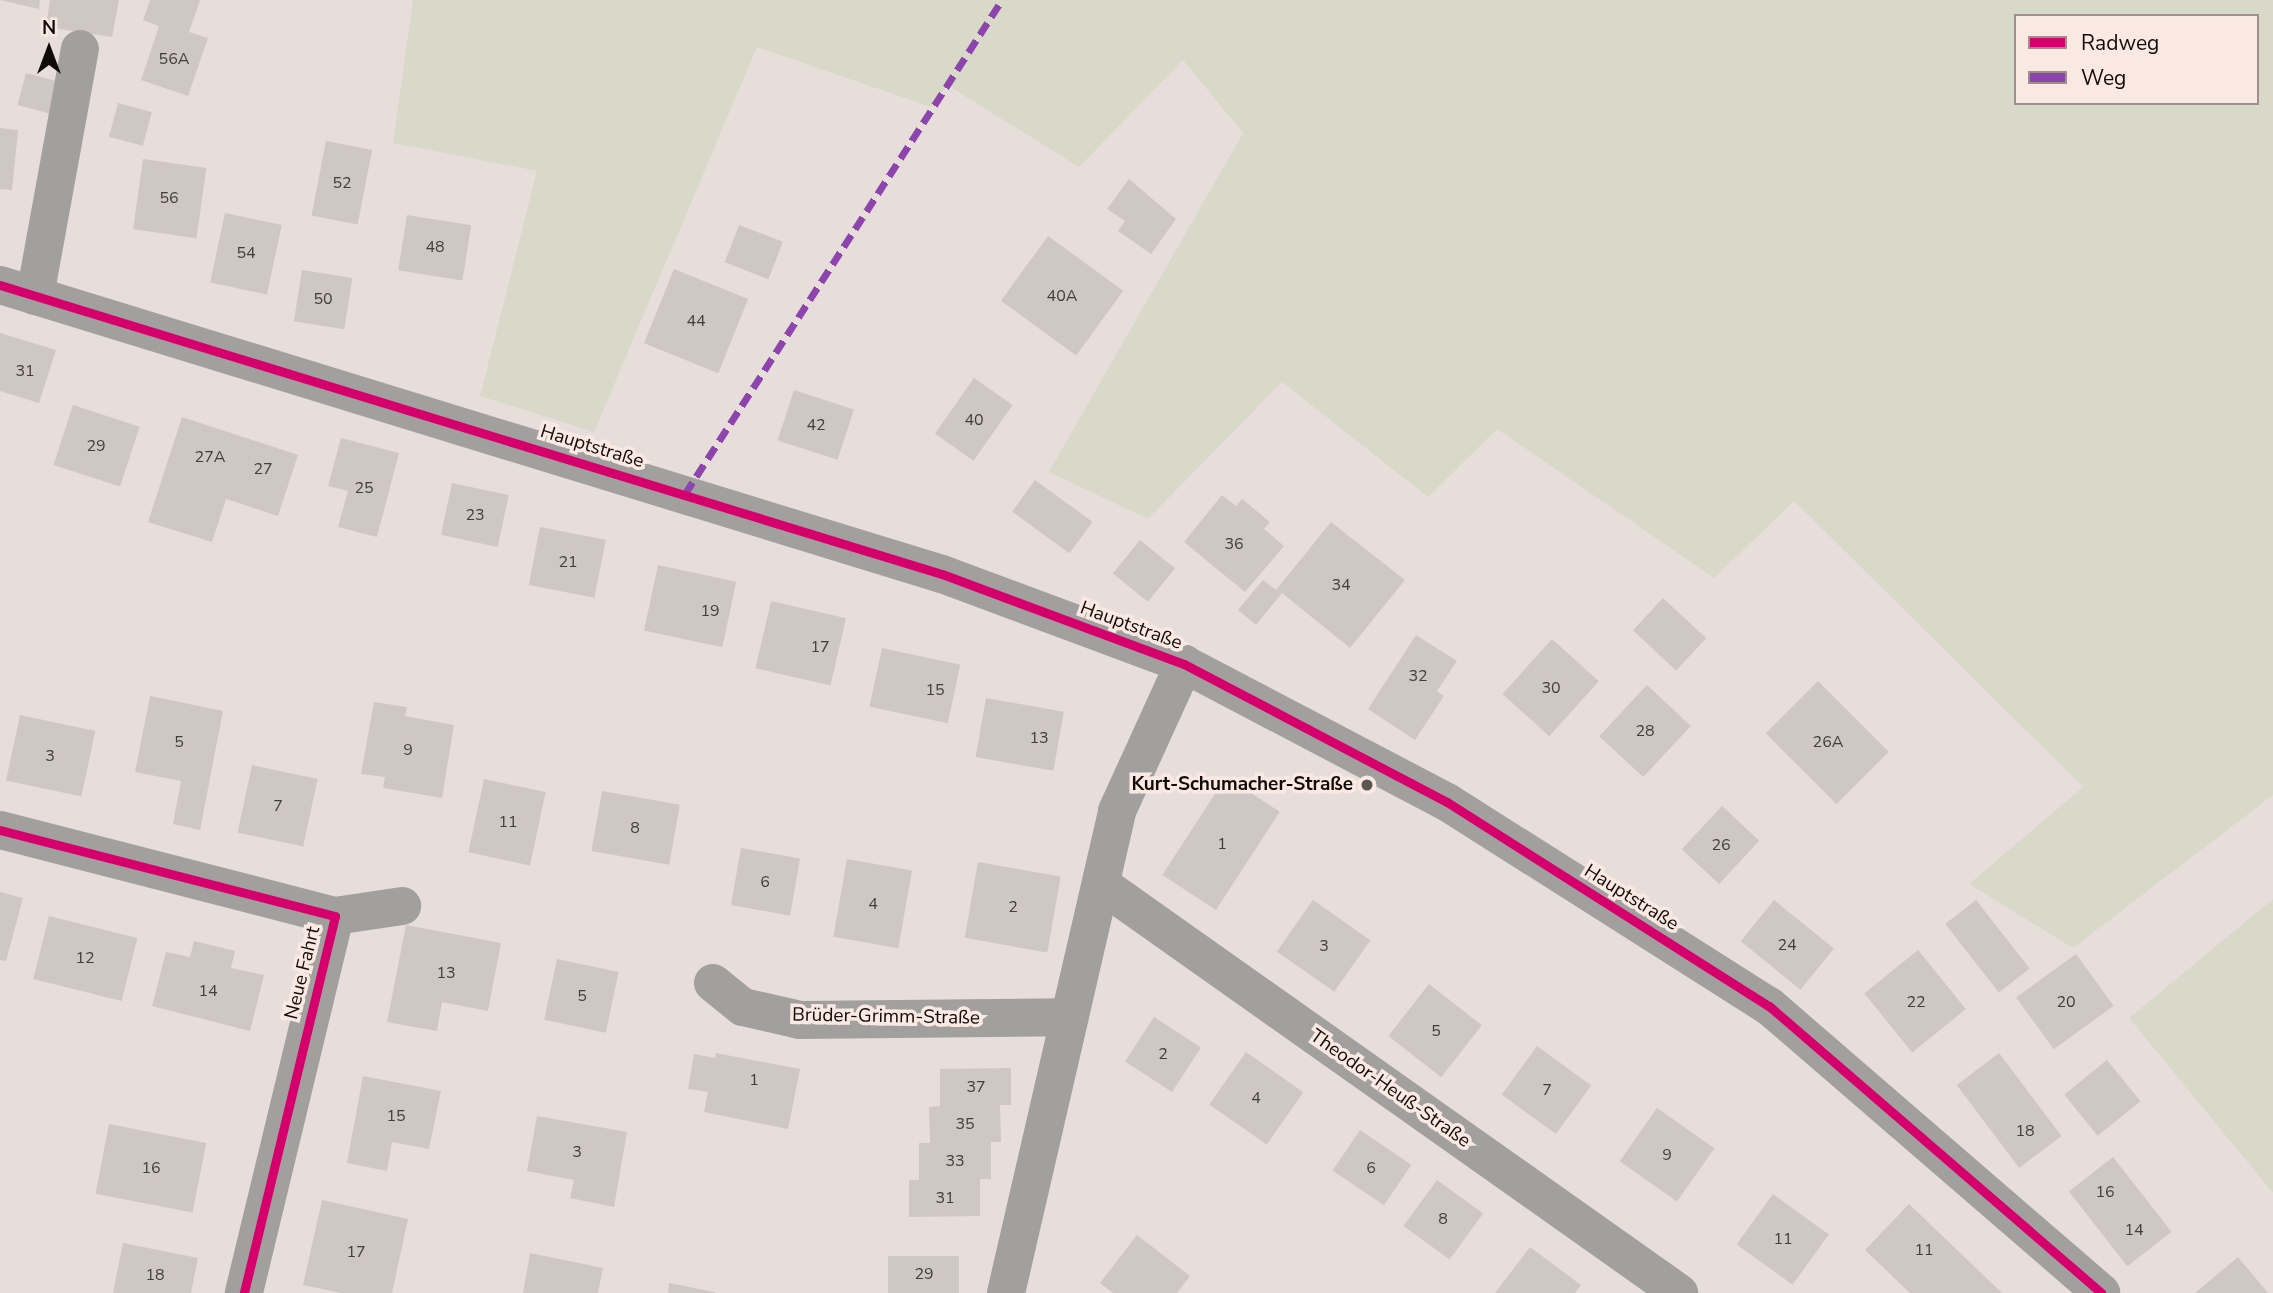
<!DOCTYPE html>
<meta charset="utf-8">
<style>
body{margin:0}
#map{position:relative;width:2273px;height:1293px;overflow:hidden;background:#e7dedb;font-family:"Nunito Sans",sans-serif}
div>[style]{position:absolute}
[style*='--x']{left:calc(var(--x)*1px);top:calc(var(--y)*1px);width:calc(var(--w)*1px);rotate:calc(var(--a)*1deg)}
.green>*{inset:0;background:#d8d9c8}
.building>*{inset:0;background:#cec7c4;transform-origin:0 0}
.minor>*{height:38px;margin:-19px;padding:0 19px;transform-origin:19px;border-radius:19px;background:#a1a09f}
.quiet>*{height:7px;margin-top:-3.5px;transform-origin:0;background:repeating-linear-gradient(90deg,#8e44ad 0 14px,transparent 0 21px)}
.cycleway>*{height:9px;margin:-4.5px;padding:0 4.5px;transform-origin:4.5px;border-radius:4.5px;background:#d6006c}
.dots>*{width:19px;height:19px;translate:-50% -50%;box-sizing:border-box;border:4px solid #fae9e3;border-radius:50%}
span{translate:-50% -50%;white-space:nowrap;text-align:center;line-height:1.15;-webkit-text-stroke:7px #fae9e3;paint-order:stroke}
.number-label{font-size:16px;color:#423c3a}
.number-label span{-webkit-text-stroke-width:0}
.street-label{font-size:19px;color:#100b09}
.poi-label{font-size:19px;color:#100b09;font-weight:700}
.right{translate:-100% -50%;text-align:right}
.legend{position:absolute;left:2014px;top:14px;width:245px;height:91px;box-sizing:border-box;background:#fae9e3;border:2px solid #9c908c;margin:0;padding:9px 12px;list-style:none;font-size:21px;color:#100b09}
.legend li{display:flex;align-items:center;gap:14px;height:35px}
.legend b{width:35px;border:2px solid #9c908c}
.north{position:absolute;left:14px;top:14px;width:70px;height:70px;-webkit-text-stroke:5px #fae9e3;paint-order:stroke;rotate:0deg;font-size:19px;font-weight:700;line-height:28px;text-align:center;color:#100b09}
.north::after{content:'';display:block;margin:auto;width:24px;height:32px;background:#100b09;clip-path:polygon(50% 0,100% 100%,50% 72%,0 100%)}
</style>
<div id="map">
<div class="green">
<i style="clip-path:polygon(evenodd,413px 0,2273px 0,2273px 795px,2073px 948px,1969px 884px,2083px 787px,1794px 501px,1714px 578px,1497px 429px,1428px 497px,1282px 382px,1148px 519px,1049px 472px,1243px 133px,1183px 60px,1079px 167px,947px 85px,931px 107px,757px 47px,594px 432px,480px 396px,537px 171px,393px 143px,413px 0,2016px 16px,2257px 16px,2257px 103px,2016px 103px,2016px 16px)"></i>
<i style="clip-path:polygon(2273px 899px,2273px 1193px,2129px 1018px)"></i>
</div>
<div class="building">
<i style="clip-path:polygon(0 0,40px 0,39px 9px)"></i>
<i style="clip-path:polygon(50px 0,119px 0,112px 37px,46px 27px)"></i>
<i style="clip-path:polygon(150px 0,200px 0,189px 32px,208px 38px,188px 96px,141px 80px,159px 26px,143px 20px)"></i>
<i style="left:26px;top:73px;width:35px;height:33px;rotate:15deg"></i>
<i style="left:118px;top:103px;width:35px;height:35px;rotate:15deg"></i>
<i style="clip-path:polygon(0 128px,18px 130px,12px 190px,0 189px)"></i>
<i style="left:326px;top:141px;width:47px;height:76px;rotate:11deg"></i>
<i style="left:143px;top:159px;width:64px;height:71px;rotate:8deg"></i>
<i style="clip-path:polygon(1129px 179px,1176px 219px,1151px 254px,1118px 231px,1125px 221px,1107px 209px)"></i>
<i style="left:225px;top:213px;width:58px;height:71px;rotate:12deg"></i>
<i style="left:407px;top:215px;width:65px;height:56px;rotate:9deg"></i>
<i style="left:739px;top:225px;width:47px;height:40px;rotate:21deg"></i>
<i style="left:1048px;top:236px;width:93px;height:80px;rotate:36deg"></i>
<i style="left:674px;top:269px;width:80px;height:80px;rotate:22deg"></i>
<i style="left:302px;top:270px;width:51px;height:52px;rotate:9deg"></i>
<i style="clip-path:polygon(0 333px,56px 350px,39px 403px,0 391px)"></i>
<i style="left:974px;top:378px;width:47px;height:68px;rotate:35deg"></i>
<i style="left:794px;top:390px;width:63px;height:53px;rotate:18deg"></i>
<i style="left:73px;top:405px;width:70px;height:63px;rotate:18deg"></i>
<i style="clip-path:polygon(182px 417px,298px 455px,278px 516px,226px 499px,212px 542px,148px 522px)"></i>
<i style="clip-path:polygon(341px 438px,399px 453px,377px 537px,338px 527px,348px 491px,328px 486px)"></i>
<i style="left:1035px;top:480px;width:71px;height:39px;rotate:36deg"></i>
<i style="left:452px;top:483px;width:58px;height:53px;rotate:12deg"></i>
<i style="clip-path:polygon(1222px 495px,1236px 506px,1242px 499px,1270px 522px,1264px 529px,1284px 546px,1245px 592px,1184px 542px)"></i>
<i style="clip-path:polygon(1331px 522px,1405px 580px,1350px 648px,1282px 593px,1256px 625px,1238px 610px,1263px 580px,1276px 590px)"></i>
<i style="left:540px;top:527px;width:67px;height:59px;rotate:11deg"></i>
<i style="left:1140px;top:540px;width:45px;height:43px;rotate:39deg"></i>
<i style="left:658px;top:565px;width:80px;height:67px;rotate:12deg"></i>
<i style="left:1663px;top:598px;width:59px;height:44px;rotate:43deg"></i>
<i style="left:771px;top:601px;width:77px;height:69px;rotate:13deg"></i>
<i style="clip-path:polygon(1416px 635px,1457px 661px,1437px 691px,1444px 696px,1415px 740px,1368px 709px)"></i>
<i style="left:1552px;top:639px;width:63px;height:74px;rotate:42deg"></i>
<i style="left:882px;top:648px;width:80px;height:60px;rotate:12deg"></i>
<i style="left:1818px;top:681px;width:100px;height:74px;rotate:45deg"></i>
<i style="left:1647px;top:685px;width:60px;height:70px;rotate:43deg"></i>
<i style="clip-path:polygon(150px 696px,223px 711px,200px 830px,173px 824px,181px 781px,135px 772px)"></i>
<i style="left:986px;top:698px;width:79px;height:60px;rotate:10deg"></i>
<i style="clip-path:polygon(374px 702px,407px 707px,405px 716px,454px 725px,442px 798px,383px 788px,385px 777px,361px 774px)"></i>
<i style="left:20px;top:715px;width:77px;height:67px;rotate:12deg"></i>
<i style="left:252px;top:765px;width:67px;height:69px;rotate:12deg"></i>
<i style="left:1226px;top:777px;width:64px;height:117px;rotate:33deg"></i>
<i style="left:484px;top:779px;width:63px;height:75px;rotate:12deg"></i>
<i style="left:602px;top:791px;width:79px;height:61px;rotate:10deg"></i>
<i style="left:1722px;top:806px;width:51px;height:59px;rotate:43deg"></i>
<i style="left:741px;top:848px;width:60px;height:58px;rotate:10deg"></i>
<i style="left:847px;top:859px;width:66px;height:79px;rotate:10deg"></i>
<i style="left:978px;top:862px;width:84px;height:77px;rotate:10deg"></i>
<i style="clip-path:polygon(0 892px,23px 898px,6px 961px,0 960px)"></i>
<i style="left:1313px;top:900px;width:70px;height:63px;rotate:35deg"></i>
<i style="left:1774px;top:900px;width:77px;height:53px;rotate:39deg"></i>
<i style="left:1976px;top:900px;width:87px;height:39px;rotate:52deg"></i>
<i style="left:49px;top:916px;width:91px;height:65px;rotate:14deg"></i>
<i style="clip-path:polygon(406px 925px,501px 943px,488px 1011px,442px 1002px,437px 1031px,387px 1022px)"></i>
<i style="clip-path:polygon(194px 941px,235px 951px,231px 968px,264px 975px,250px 1031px,152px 1006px,166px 952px,190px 957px)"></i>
<i style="left:1918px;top:950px;width:76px;height:69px;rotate:51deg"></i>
<i style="left:2076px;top:954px;width:64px;height:74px;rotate:54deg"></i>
<i style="left:557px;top:959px;width:63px;height:62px;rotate:12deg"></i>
<i style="left:1429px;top:984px;width:67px;height:66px;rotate:38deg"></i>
<i style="left:1154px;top:1017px;width:56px;height:53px;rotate:33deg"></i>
<i style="left:1537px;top:1046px;width:67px;height:60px;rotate:36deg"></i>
<i style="left:1246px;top:1052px;width:70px;height:64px;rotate:35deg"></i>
<i style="clip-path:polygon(716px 1053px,800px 1069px,788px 1129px,704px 1112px,708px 1092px,688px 1089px,694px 1054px,715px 1058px)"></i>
<i style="left:1999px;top:1053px;width:104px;height:53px;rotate:53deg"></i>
<i style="left:2107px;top:1060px;width:53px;height:55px;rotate:51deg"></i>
<i style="clip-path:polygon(1011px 1068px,1011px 1105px,1000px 1105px,1001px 1142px,991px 1142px,991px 1179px,980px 1179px,980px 1216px,909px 1217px,909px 1180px,919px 1180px,919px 1143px,930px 1143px,929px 1107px,940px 1106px,940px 1069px)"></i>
<i style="clip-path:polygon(363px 1076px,441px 1091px,429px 1149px,392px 1142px,387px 1171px,347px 1163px)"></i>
<i style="left:1657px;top:1108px;width:70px;height:65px;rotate:35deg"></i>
<i style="clip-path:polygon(537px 1116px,627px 1132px,614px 1207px,570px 1198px,574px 1180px,527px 1171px)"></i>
<i style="left:109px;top:1124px;width:99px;height:71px;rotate:11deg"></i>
<i style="left:1360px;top:1130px;width:62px;height:49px;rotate:34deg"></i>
<i style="left:2113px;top:1157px;width:95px;height:56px;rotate:52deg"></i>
<i style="left:1437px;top:1180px;width:57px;height:57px;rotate:36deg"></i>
<i style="left:1773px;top:1194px;width:69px;height:62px;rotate:36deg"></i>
<i style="clip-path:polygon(322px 1200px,408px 1219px,392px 1293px,341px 1293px,303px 1285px)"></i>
<i style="clip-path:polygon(1909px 1204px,2002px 1293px,1910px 1293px,1865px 1250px)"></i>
<i style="clip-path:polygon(1137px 1235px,1190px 1276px,1177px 1293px,1113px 1293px,1100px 1283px)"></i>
<i style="clip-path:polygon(123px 1243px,198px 1258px,191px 1293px,113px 1293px)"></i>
<i style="clip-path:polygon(1530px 1247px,1581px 1285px,1575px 1293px,1495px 1293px)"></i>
<i style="clip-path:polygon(530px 1253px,603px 1268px,598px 1293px,523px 1293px)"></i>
<i style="left:888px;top:1256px;width:71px;height:37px"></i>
<i style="clip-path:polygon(2238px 1257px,2268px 1293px,2195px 1293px)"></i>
<i style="clip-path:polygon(669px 1283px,715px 1292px,715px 1293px,668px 1293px)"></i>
</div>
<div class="minor">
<i style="--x:0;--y:285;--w:985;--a:17.06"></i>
<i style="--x:942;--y:574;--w:258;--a:20.4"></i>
<i style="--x:1184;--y:664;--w:297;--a:27.7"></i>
<i style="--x:1447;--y:802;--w:381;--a:32.4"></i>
<i style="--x:1769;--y:1006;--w:439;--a:40.8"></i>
<i style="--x:35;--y:296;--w:251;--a:-79.7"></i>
<i style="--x:0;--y:830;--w:346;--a:14.4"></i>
<i style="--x:335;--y:916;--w:388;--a:103.6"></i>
<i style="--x:1102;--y:885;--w:707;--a:35.26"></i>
<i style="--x:335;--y:916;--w:68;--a:-8.5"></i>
<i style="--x:713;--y:983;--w:38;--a:39"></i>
<i style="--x:743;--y:1007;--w:58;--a:12.8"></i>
<i style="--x:800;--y:1020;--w:267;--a:-0.6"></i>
<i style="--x:1006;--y:1293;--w:495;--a:-77"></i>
<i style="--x:1117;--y:811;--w:162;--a:-65.5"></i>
</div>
<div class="quiet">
<i style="--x:685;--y:494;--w:587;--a:-57.31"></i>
</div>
<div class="cycleway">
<i style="--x:0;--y:285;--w:985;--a:17.06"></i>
<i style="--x:942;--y:574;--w:258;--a:20.4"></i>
<i style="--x:1184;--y:664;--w:297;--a:27.7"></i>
<i style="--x:1447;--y:802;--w:381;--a:32.4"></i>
<i style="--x:1769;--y:1006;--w:439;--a:40.8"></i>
<i style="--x:0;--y:830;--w:346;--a:14.4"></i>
<i style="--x:335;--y:916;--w:388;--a:103.6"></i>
</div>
<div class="dots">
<i style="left:1367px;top:785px;background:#5b5552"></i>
</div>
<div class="number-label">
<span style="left:174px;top:59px">56A</span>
<span style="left:342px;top:183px">52</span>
<span style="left:169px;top:198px">56</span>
<span style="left:435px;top:247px">48</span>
<span style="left:246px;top:253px">54</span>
<span style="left:1062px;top:296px">40A</span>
<span style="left:323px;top:299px">50</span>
<span style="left:696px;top:321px">44</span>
<span style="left:25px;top:371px">31</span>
<span style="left:974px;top:420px">40</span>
<span style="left:816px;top:425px">42</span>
<span style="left:96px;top:446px">29</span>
<span style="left:210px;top:457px">27A</span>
<span style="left:263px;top:469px">27</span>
<span style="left:364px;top:488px">25</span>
<span style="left:475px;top:515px">23</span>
<span style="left:1234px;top:544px">36</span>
<span style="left:568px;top:562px">21</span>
<span style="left:1341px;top:585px">34</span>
<span style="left:710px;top:611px">19</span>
<span style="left:820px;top:647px">17</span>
<span style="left:1418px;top:676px">32</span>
<span style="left:1551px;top:688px">30</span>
<span style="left:935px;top:690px">15</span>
<span style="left:1645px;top:731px">28</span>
<span style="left:1039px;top:738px">13</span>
<span style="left:179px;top:742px">5</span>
<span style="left:1828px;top:742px">26A</span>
<span style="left:408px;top:750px">9</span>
<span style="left:50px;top:756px">3</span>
<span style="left:278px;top:806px">7</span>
<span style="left:508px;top:822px">11</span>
<span style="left:635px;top:828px">8</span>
<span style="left:1222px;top:844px">1</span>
<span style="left:1721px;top:845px">26</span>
<span style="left:765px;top:882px">6</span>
<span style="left:873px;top:904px">4</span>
<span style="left:1013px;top:907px">2</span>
<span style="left:1787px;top:945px">24</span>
<span style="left:1324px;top:946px">3</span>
<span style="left:85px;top:958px">12</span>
<span style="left:446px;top:973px">13</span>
<span style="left:208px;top:991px">14</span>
<span style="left:582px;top:996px">5</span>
<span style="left:1916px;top:1002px">22</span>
<span style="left:2066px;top:1002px">20</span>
<span style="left:1436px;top:1031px">5</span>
<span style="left:1163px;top:1054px">2</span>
<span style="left:754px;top:1080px">1</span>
<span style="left:976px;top:1087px">37</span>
<span style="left:1547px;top:1090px">7</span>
<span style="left:1256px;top:1098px">4</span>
<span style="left:396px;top:1116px">15</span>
<span style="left:965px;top:1124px">35</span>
<span style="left:2025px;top:1131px">18</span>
<span style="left:577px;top:1152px">3</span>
<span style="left:1667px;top:1155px">9</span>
<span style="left:955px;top:1161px">33</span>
<span style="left:151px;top:1168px">16</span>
<span style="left:1371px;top:1168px">6</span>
<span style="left:2105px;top:1192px">16</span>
<span style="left:945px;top:1198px">31</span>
<span style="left:1443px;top:1219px">8</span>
<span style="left:2134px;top:1230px">14</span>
<span style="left:1783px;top:1239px">11</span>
<span style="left:1924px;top:1250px">11</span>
<span style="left:356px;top:1252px">17</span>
<span style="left:924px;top:1274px">29</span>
<span style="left:155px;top:1275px">18</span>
</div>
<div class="street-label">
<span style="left:592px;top:447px;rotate:17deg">Hauptstraße</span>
<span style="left:1131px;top:626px;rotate:20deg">Hauptstraße</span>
<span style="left:1631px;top:898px;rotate:32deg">Hauptstraße</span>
<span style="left:303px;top:973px;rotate:-76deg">Neue Fahrt</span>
<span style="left:886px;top:1017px;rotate:1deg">Brüder-Grimm-Straße</span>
<span style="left:1390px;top:1089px;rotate:35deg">Theodor-Heuß-Straße</span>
</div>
<div class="poi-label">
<span class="right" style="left:1353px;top:785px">Kurt-Schumacher-Straße</span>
</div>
<ul class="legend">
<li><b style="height:9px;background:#d6006c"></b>Radweg</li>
<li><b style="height:9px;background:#8e44ad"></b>Weg</li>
</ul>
<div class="north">N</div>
</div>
